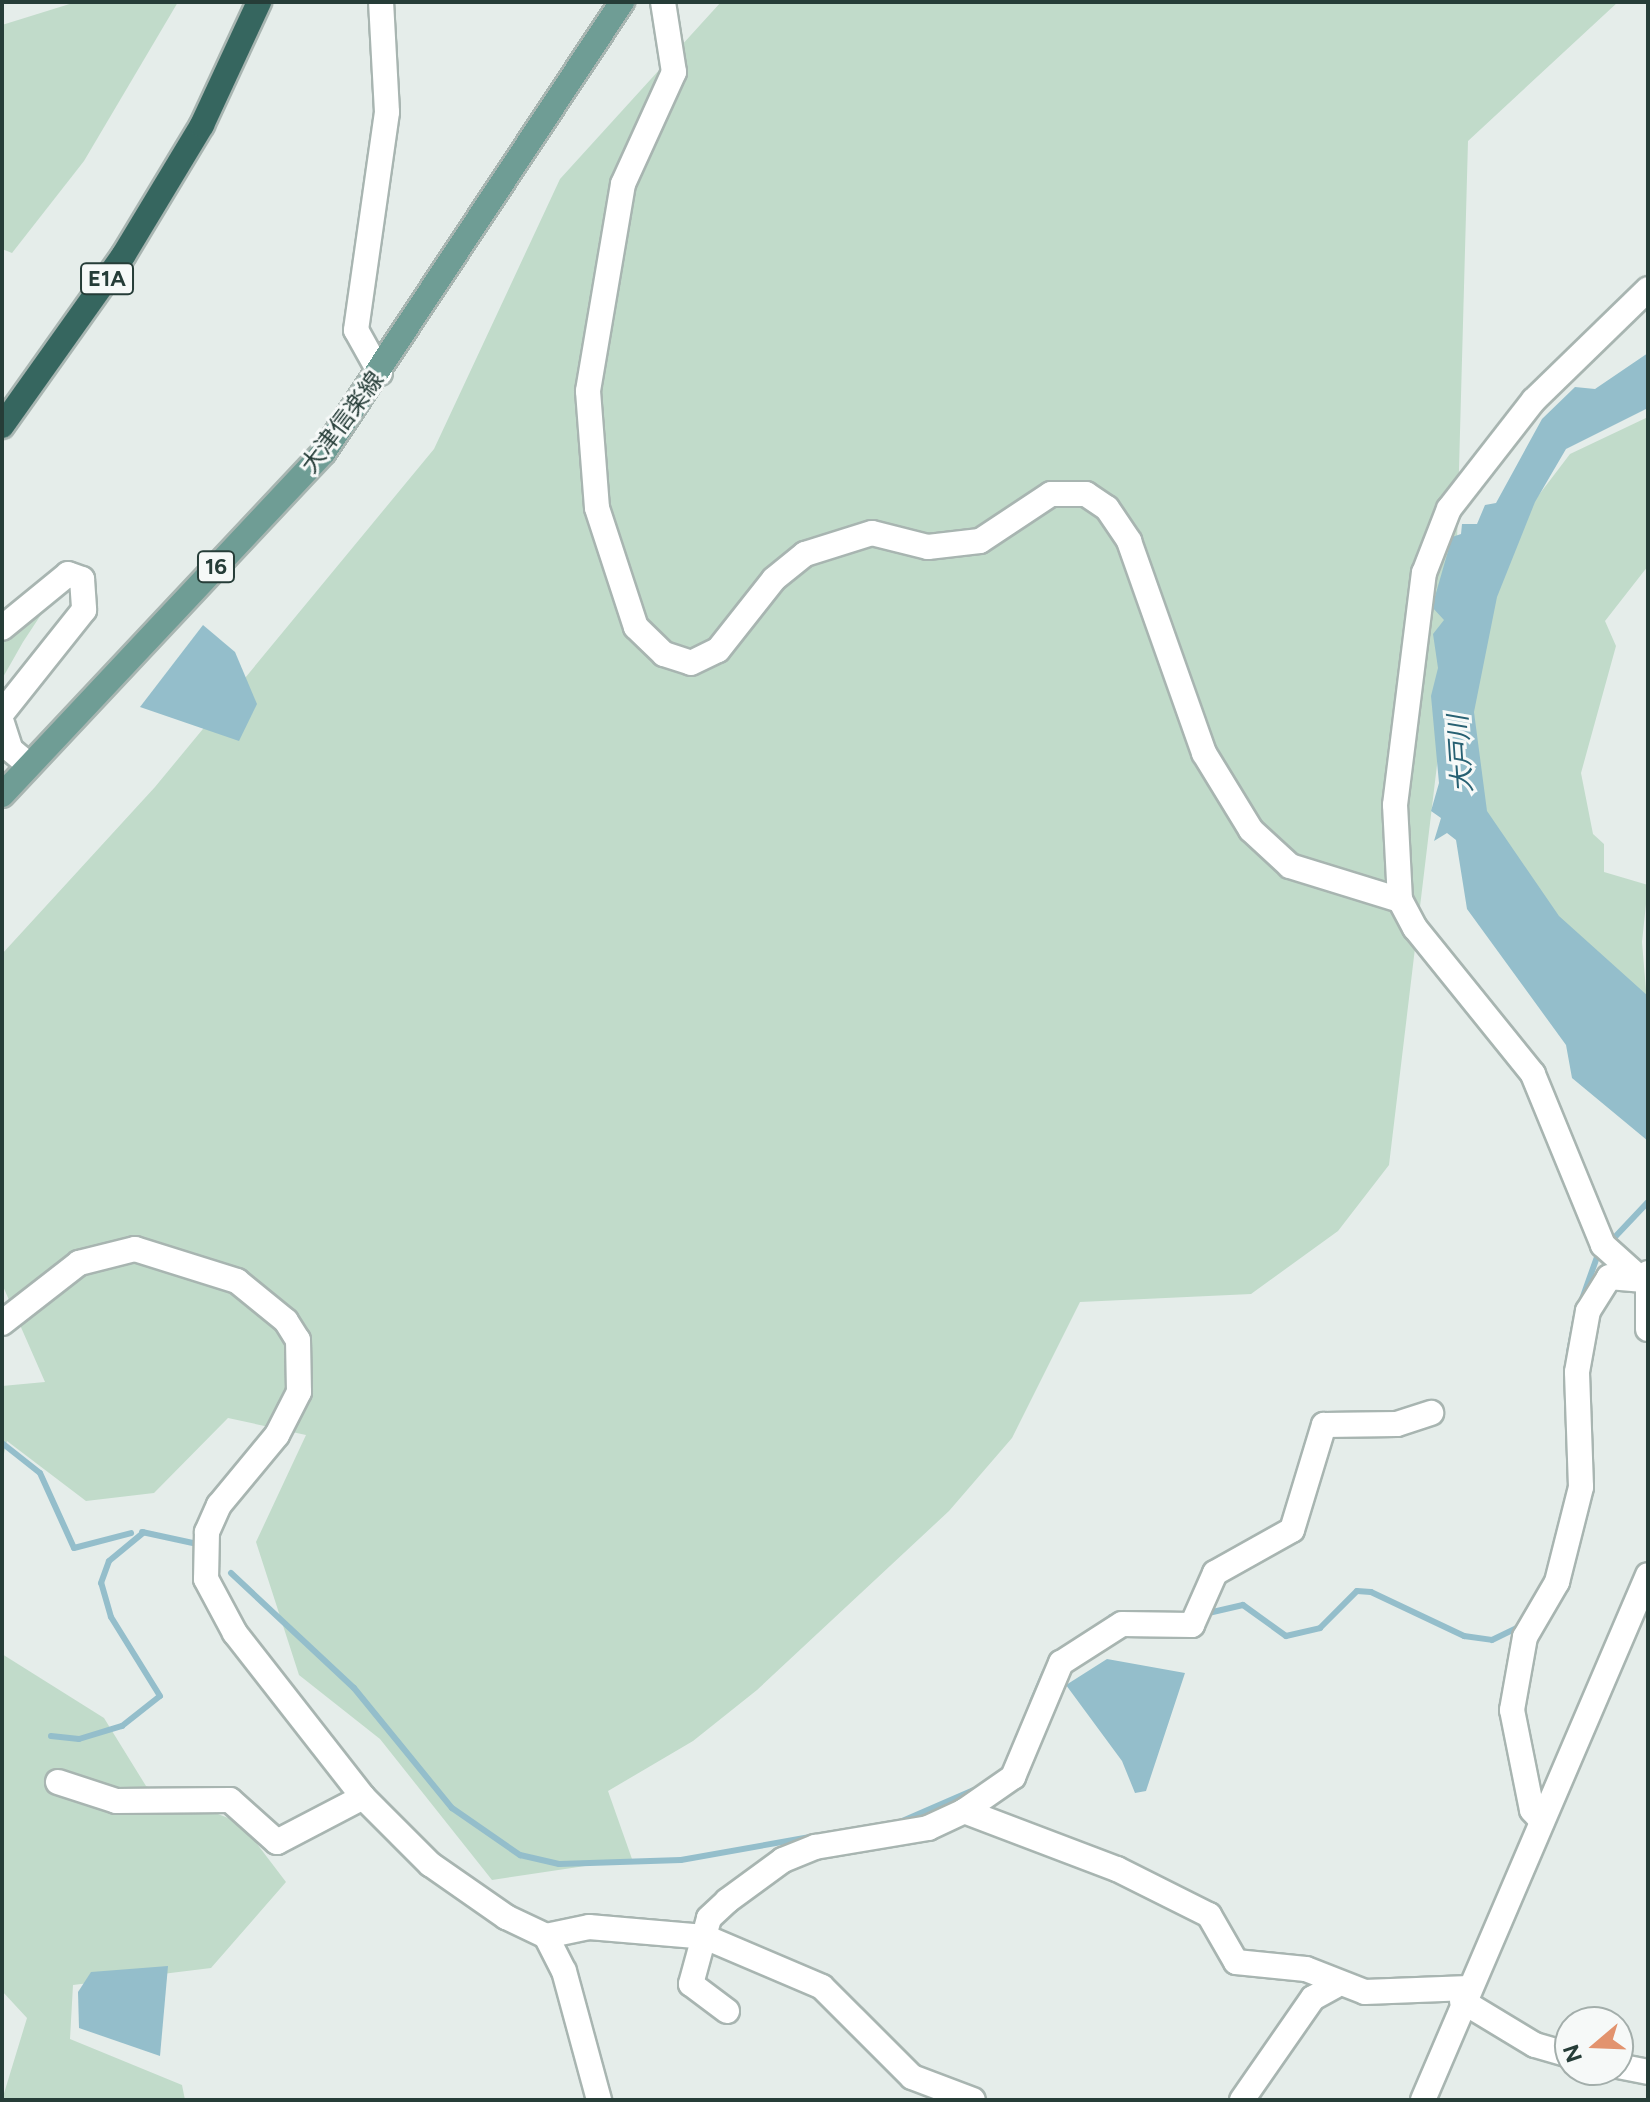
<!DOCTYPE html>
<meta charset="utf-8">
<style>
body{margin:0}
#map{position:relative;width:1650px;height:2102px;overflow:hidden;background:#e5edea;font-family:Figtree,"Noto Sans JP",sans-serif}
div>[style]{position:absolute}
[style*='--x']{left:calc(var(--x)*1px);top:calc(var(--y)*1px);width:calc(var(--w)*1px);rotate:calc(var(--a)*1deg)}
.green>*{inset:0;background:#c1dbca}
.water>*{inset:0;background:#94becb}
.stream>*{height:6px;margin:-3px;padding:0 3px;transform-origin:3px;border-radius:3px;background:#94becb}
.roads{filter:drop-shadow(2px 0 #a8b5b1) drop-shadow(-2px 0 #a8b5b1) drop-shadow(0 2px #a8b5b1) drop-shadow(0 -2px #a8b5b1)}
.minor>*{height:24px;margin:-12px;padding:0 12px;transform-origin:12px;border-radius:12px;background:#fff}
.tertiary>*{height:24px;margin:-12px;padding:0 12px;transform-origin:12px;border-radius:12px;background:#fff}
.primary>*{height:24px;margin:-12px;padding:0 12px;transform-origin:12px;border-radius:12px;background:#6f9d95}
.motorway>*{height:24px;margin:-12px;padding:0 12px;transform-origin:12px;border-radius:12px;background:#36665f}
span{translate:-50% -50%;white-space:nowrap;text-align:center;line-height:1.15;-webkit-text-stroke:6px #f6f9f8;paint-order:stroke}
.shield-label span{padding:2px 6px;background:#f6f9f8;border:2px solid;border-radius:6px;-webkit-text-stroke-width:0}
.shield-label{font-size:22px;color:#263d38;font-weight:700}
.street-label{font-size:24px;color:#263d38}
.water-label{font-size:26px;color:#276072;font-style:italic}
.frame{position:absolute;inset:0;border:4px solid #263d38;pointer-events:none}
.north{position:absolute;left:1554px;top:2006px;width:80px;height:80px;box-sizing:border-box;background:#f6f9f8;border:2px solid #a3aeab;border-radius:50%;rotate:251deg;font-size:22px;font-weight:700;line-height:32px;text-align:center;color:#263d38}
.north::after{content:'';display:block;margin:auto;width:28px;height:36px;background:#e2936e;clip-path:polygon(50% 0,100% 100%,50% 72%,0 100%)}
</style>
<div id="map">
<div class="green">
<i style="clip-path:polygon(76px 2px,178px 2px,84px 161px,12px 253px,2px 249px,2px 25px)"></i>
<i style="clip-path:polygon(721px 2px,1618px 2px,1468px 141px,1455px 615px,1389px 1165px,1338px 1231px,1251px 1294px,1080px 1302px,1012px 1438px,949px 1511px,757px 1690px,693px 1741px,608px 1791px,632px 1859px,492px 1880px,380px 1739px,299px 1675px,256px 1542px,306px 1435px,228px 1418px,154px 1493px,86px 1501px,7px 1441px,2px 1462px,2px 1386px,45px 1382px,2px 1284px,2px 954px,155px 787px,434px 449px,560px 179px)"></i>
<i style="clip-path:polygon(1648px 417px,1648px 566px,1605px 621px,1616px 646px,1581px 773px,1593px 834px,1604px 844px,1604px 872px,1648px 885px,1642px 942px,1648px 1014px,1617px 992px,1479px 822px,1465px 712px,1503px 542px,1570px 454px)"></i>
<i style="clip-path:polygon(54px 595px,23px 642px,2px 679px,2px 633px)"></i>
<i style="clip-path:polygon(2px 1654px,104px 1718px,146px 1786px,241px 1823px,286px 1882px,211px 1968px,73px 1985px,70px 2039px,182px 2085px,185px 2100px,2px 2100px,27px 2018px,2px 1991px)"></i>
</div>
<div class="water">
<i style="clip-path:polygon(1648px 353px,1648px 408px,1566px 449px,1535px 502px,1497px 597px,1474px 712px,1487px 811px,1559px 916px,1648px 996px,1648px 1141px,1572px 1078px,1566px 1045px,1467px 909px,1456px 840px,1447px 833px,1434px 841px,1441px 818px,1431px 811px,1439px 783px,1431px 696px,1438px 668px,1433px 634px,1444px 620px,1432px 607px,1452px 537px,1461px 534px,1462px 524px,1477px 524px,1485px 505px,1496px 503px,1542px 419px,1575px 387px,1595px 389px)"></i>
<i style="clip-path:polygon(203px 625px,235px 652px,257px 704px,239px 741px,140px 707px)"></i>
<i style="clip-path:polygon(1107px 1659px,1185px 1673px,1146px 1791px,1135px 1793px,1122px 1761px,1066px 1685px)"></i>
<i style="clip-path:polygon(168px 1966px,160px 2056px,79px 2028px,78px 1992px,91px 1972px)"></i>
</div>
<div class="stream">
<i style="--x:1614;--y:1238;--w:50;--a:-46.6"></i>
<i style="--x:1581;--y:1302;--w:48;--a:-70.4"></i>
<i style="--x:1569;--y:1352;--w:37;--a:-79"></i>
<i style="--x:2;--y:1443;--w:48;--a:38.3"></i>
<i style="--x:40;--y:1473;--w:82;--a:65.6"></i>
<i style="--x:74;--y:1548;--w:59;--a:-14.7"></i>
<i style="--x:142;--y:1532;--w:52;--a:12.2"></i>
<i style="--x:231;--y:1573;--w:168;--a:43.1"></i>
<i style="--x:354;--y:1688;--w:155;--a:50.8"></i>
<i style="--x:452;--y:1808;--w:83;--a:34.7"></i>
<i style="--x:520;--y:1855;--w:40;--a:13"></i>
<i style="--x:559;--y:1864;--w:122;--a:-1.9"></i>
<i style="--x:681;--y:1860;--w:131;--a:-10.1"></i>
<i style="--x:1204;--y:1614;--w:40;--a:-13"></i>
<i style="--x:1243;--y:1605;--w:53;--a:35.8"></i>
<i style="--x:1286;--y:1636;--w:35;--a:-13"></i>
<i style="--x:1320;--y:1628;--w:52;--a:-45"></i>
<i style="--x:1357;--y:1591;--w:14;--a:4"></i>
<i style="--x:1371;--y:1592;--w:103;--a:25.3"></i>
<i style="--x:1464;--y:1636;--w:28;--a:8"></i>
<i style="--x:1492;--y:1640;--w:30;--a:-26"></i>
<i style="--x:1111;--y:1617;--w:39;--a:-6"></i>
<i style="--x:1032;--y:1702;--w:33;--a:-67"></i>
<i style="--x:51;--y:1736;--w:28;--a:6"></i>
<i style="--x:79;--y:1739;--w:45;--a:-16.8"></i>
<i style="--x:122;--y:1726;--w:48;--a:-38.3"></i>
<i style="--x:160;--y:1696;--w:93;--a:-121.8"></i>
<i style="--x:111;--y:1617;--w:35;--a:-106"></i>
<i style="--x:101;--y:1583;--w:23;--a:-70"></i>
<i style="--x:109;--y:1561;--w:45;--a:-39.6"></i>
<i style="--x:900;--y:1822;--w:81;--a:-23.4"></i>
</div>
<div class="roads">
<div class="minor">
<i style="--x:663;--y:2;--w:71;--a:81.1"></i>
<i style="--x:674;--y:72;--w:123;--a:114.5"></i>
<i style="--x:623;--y:184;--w:210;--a:99.6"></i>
<i style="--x:588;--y:391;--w:117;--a:85.6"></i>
<i style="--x:597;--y:508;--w:125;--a:71.9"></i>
<i style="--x:636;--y:627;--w:39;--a:44"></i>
<i style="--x:664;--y:654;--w:28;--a:18"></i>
<i style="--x:691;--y:663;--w:30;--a:-26"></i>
<i style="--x:718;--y:650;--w:90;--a:-51.7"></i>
<i style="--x:774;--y:579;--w:40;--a:-39"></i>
<i style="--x:805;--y:554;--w:70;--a:-17.4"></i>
<i style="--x:872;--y:533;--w:58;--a:14"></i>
<i style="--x:928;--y:547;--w:52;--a:-6.6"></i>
<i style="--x:980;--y:541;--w:85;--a:-33.5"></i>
<i style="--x:1051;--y:494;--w:35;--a:0"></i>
<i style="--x:1086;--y:494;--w:25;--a:34"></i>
<i style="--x:1107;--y:508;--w:40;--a:56"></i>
<i style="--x:1129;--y:541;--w:225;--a:70.5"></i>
<i style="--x:1204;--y:753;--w:90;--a:58.6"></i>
<i style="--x:1251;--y:830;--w:53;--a:42.7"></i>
<i style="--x:1290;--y:866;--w:115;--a:17.2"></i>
<i style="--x:380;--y:373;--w:49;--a:-119.2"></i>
<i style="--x:356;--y:330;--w:220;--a:-81.9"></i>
<i style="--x:387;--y:112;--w:110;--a:-93.1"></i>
<i style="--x:2;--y:628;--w:85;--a:-39.3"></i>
<i style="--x:68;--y:574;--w:15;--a:20"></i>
<i style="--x:82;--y:579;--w:31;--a:86"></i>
<i style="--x:84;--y:610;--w:132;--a:128.5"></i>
<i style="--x:2;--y:723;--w:28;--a:72"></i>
<i style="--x:11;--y:750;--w:23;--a:40"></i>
<i style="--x:1643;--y:1281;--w:54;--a:-138"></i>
<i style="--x:1603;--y:1245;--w:185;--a:-112.3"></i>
<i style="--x:1533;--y:1074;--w:188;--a:-128.9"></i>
<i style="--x:1415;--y:928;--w:32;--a:-118"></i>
<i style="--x:1400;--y:900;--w:95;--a:-93"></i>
<i style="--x:1395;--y:805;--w:234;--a:-82.9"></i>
<i style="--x:1424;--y:573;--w:69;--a:-68.7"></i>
<i style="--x:1449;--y:509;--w:138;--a:-52.1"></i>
<i style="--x:1534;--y:400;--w:159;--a:-44.2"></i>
<i style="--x:58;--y:1782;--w:61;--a:18.1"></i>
<i style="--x:116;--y:1801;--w:114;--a:-0.5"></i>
<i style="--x:230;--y:1800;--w:63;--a:41.8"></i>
<i style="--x:277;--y:1842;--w:97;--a:-27.6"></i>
<i style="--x:363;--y:1797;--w:95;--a:45"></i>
<i style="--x:430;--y:1864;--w:93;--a:34.9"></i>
<i style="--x:506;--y:1917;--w:44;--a:25.4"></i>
<i style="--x:546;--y:1936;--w:44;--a:-11.8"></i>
<i style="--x:589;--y:1927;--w:116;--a:4.9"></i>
<i style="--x:705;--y:1937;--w:127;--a:23.1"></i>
<i style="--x:822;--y:1987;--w:127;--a:45"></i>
<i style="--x:912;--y:2077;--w:65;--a:20.7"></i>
<i style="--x:964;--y:1811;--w:164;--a:20.8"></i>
<i style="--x:1117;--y:1869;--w:103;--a:26.6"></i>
<i style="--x:1209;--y:1915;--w:54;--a:60.1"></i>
<i style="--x:1236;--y:1962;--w:70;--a:5.7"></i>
<i style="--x:1306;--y:1969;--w:63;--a:21.3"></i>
<i style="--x:1365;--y:1992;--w:104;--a:-2.2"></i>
<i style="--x:1542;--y:1821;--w:15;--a:-132"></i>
<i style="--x:1532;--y:1810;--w:102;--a:-101.3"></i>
<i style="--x:1512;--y:1710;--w:74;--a:-79.9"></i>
<i style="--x:1525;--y:1637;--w:64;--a:-59.8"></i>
<i style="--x:1557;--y:1582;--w:98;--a:-75.8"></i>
<i style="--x:1581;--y:1487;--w:115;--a:-92"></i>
<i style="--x:1577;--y:1372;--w:62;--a:-79.8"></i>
<i style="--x:1588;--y:1311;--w:40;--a:-58"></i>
<i style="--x:1609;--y:1277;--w:32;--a:5"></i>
<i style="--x:546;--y:1936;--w:39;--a:63"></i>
<i style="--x:564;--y:1971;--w:134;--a:74.8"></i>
<i style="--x:1462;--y:2001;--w:85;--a:31.1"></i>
<i style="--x:1535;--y:2045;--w:36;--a:16"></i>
<i style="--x:727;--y:2011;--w:45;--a:-143.1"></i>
<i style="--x:691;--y:1984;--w:68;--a:-74.7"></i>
<i style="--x:709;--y:1918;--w:25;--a:-43"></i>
<i style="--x:727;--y:1901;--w:69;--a:-36.2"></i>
<i style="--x:783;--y:1860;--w:35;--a:-22"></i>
<i style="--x:815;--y:1847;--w:115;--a:-9.5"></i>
<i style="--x:928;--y:1828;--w:40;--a:-25"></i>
<i style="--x:964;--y:1811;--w:60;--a:-34.8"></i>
<i style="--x:1013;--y:1777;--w:124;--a:-67.2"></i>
<i style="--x:1061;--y:1663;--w:72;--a:-32.6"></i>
<i style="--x:1122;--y:1624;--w:70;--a:0.8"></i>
<i style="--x:1192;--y:1625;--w:57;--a:-66.1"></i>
<i style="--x:1215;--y:1573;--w:88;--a:-29.2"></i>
<i style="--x:1292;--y:1530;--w:110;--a:-73.1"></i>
<i style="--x:1324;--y:1425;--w:73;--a:-0.8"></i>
<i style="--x:1397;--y:1424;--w:36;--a:-18"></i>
<i style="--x:1618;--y:2066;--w:31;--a:11"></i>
<i style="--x:1242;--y:2100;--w:124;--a:-55.2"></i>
<i style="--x:1313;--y:1998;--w:25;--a:-29"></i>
<i style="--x:1423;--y:2100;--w:571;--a:-66.8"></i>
</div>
<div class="tertiary">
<i style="--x:1648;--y:1273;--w:56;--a:90"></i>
<i style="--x:2;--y:1323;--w:98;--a:-37.9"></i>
<i style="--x:79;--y:1263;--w:58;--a:-14"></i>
<i style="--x:135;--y:1249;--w:107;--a:17.4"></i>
<i style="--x:237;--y:1281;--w:63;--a:39.2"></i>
<i style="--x:286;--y:1321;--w:22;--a:58"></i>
<i style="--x:298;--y:1340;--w:52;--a:88.9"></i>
<i style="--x:299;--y:1392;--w:48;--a:117.1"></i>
<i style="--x:277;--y:1435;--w:91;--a:129.6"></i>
<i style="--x:219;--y:1505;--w:30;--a:114"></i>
<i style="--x:207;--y:1532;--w:47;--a:91.2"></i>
<i style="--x:206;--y:1579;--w:61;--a:61.8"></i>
<i style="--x:235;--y:1633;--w:208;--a:52"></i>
</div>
<div class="primary">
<i style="--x:2;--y:795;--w:470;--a:-46.8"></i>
<i style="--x:324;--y:452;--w:540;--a:-56.49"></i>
</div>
<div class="motorway">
<i style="--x:2;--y:426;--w:209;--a:-54.6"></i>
<i style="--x:123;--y:256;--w:153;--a:-58.9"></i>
<i style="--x:202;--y:125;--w:136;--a:-65.1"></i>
</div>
</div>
<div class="shield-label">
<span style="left:107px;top:279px">E1A</span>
<span style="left:216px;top:567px">16</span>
</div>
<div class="street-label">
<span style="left:342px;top:422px;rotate:-53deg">大津信楽線</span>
</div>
<div class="water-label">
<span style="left:1461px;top:754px;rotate:-94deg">大戸川</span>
</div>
<div class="frame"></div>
<div class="north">N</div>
</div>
